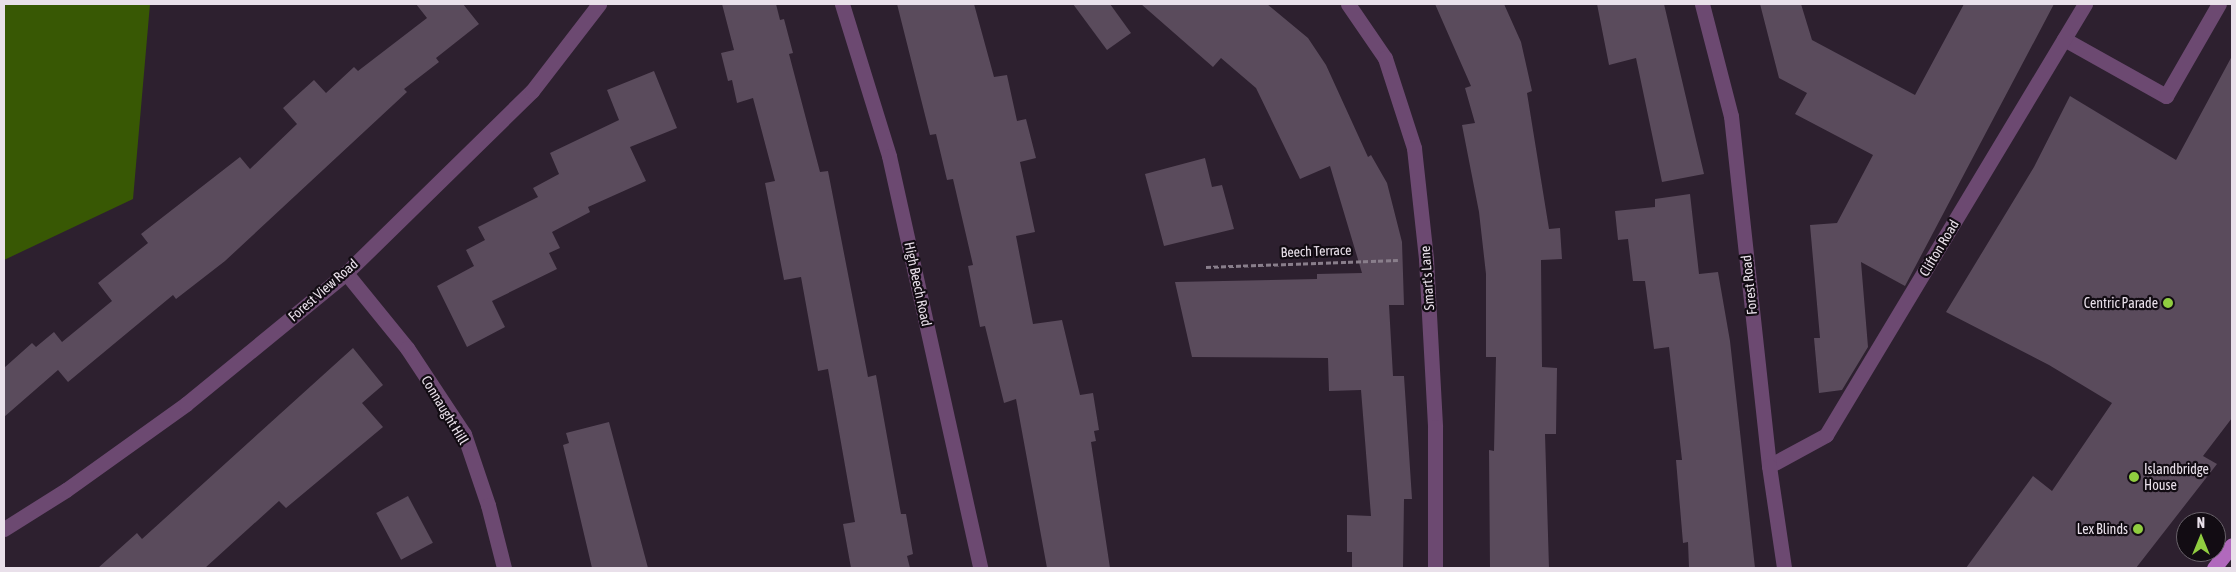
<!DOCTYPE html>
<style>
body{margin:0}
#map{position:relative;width:2236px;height:572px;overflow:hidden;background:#2d202f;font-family:"Asap Condensed",sans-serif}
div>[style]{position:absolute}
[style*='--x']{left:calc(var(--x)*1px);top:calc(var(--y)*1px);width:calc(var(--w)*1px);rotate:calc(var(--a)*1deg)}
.forest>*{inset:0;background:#385804}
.building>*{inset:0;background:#5a4b5c;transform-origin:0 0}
.path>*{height:3px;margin-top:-1.5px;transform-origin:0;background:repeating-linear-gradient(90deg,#897e8b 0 5px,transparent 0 7.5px)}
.service>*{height:15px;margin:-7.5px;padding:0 7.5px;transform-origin:7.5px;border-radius:7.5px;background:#6c4971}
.minor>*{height:15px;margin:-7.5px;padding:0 7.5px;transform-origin:7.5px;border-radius:7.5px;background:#6c4971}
.tertiary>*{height:15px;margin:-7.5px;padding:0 7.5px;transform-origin:7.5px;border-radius:7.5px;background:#6c4971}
.primary>*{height:15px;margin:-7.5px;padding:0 7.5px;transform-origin:7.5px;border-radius:7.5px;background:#b169bd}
.dots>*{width:14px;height:14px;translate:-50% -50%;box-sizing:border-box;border:2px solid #120c13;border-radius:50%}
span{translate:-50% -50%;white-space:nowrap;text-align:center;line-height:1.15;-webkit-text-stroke:4.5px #120c13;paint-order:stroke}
.street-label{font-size:14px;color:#e9e0ea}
.poi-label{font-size:14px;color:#e9e0ea}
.right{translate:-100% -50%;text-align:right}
.left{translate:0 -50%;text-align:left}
.frame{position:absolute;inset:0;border:5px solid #e9e0ea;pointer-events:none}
.north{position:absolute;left:2176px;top:512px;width:50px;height:50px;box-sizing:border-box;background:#120c13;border:1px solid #686169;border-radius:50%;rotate:0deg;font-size:14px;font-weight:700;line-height:20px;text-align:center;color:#e9e0ea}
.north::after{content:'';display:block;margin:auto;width:18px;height:22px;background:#90cd40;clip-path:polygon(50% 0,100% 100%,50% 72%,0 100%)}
</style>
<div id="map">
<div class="forest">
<i style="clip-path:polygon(4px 4px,150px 4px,133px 199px,4px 260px)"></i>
</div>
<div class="building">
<i style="clip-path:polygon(416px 4px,463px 4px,479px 24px,436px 58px,439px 62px,404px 89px,407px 92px,225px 261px,176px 299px,173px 295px,68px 382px,58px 370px,4px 417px,4px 368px,32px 343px,36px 347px,54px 332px,62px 342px,112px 301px,98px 283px,148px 243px,141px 234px,240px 157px,250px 169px,297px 124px,283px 108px,314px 80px,326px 93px,354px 67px,358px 71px,427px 18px)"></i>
<i style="clip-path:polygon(722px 4px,776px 4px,780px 20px,784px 19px,793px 53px,789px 54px,820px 172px,828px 171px,868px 377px,876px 375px,901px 514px,906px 514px,913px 554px,907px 556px,910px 568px,851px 568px,843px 524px,855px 522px,828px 369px,818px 371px,801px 277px,784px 280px,765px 183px,775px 181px,753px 98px,737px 103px,732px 80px,728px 81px,721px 53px,734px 50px)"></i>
<i style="clip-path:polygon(897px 4px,974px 4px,994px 77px,1007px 75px,1017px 121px,1026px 119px,1036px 158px,1020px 162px,1035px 232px,1016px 236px,1033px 324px,1062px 320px,1080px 395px,1093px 393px,1099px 430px,1094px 431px,1096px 441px,1091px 442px,1110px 568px,1047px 568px,1016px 399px,1004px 403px,985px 326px,980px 327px,968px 266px,973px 265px,953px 179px,947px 180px,936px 134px,930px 135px)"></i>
<i style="clip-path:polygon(1073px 4px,1110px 4px,1131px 33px,1107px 50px)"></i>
<i style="clip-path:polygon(1141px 4px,1267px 4px,1308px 38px,1326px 65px,1368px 157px,1371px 155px,1387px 183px,1402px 242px,1404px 305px,1389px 305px,1393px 376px,1404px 376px,1412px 499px,1404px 499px,1403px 568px,1352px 568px,1352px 552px,1347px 552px,1347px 515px,1371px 516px,1361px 390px,1329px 391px,1328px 358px,1192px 357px,1175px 282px,1317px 279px,1317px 274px,1362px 273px,1330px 166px,1300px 179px,1256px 88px,1221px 58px,1213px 67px)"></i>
<i style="clip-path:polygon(1435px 4px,1504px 4px,1521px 42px,1532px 91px,1527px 93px,1549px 229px,1560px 228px,1562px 259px,1541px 260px,1542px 367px,1557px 368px,1556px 434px,1545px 434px,1549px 568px,1490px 568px,1489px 450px,1494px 451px,1496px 357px,1486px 357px,1486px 274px,1479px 212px,1462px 125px,1475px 123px,1465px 88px,1471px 86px)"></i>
<i style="clip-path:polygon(1597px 4px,1664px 4px,1704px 174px,1662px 182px,1636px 58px,1609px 65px)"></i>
<i style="clip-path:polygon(1760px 4px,1801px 4px,1812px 40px,1915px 95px,1964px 4px,2054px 4px,1905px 286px,1861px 262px,1868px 347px,1842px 390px,1819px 393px,1814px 338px,1820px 338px,1810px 225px,1837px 223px,1873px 155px,1795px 114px,1807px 93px,1779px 78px)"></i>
<i style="clip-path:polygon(2232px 56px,2232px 418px,2203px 456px,2217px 464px,2136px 568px,1966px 568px,2033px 476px,2052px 491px,2112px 403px,2049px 365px,1946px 312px,2034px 167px,2070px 96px,2176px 160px)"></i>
<i style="clip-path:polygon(654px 71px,677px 128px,630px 147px,646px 181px,588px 207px,590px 212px,552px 232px,560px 248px,549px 253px,557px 269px,492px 301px,505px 327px,467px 347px,437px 286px,474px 266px,466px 250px,485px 240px,478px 227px,538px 197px,533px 188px,559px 174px,550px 153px,619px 120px,607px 90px)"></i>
<i style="clip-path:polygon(1205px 158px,1212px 187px,1222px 185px,1234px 229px,1164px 246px,1145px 174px)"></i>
<i style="clip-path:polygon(1690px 194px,1699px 274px,1718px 272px,1730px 341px,1755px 568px,1689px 568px,1688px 542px,1683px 543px,1676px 460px,1682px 460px,1669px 347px,1654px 349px,1645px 281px,1633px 281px,1628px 239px,1618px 240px,1615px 211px,1655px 207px,1655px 199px)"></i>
<i style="clip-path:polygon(353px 348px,383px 385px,362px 403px,383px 427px,286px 508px,279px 501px,205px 568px,98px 568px,137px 533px,142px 539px)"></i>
<i style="clip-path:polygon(609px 422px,648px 568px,592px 568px,563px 445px,569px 443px,566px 433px)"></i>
<i style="left:408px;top:496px;width:53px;height:36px;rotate:62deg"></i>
</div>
<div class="path">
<i style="--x:1206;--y:267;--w:192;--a:-2.1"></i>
</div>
<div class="service">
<i style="--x:2064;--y:39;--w:117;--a:29.2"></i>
<i style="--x:2166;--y:96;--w:106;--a:-60.1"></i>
<i style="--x:1769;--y:466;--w:65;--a:-28.5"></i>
<i style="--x:1826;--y:435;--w:503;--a:-59"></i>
</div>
<div class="minor">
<i style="--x:842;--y:4;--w:159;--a:72.8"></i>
<i style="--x:889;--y:156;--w:422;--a:77.5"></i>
<i style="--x:1348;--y:4;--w:65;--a:55.6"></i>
<i style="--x:1385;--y:58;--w:95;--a:72.1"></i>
<i style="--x:1414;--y:148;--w:112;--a:83.8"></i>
<i style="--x:1426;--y:259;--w:168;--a:86.9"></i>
<i style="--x:1435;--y:427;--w:141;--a:90"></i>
<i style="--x:346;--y:273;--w:97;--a:50.9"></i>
<i style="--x:407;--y:348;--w:103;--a:56.5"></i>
<i style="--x:464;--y:434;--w:75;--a:71.3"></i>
<i style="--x:488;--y:505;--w:65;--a:75.7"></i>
<i style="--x:4;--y:529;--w:73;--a:-32.2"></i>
<i style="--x:66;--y:490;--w:148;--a:-35.6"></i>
<i style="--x:186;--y:404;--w:207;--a:-39.3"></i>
<i style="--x:346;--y:273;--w:260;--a:-44.4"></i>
<i style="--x:532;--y:91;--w:110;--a:-52.4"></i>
</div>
<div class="tertiary">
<i style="--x:1702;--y:4;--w:116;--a:75.5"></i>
<i style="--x:1731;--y:116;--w:352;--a:83.8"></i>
<i style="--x:1769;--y:466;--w:103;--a:81.6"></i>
</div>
<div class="primary">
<i style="--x:2214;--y:568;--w:29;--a:-52"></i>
</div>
<div class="dots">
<i style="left:2168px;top:303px;background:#90cd40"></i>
<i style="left:2134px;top:477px;background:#90cd40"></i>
<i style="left:2138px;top:529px;background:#90cd40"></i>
</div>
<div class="street-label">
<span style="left:1939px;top:248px;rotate:-59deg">Clifton Road</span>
<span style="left:1316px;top:251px;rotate:-2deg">Beech Terrace</span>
<span style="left:1427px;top:278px;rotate:-94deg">Smart's Lane</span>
<span style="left:918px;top:284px;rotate:78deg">High Beech Road</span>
<span style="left:1749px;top:285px;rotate:-96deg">Forest Road</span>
<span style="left:323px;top:290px;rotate:-41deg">Forest View Road</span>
<span style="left:445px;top:410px;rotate:59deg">Connaught Hill</span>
</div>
<div class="poi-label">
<span class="right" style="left:2158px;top:303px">Centric Parade</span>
<span class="left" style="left:2144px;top:477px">Islandbridge<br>House</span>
<span class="right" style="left:2128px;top:529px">Lex Blinds</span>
</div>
<div class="frame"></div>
<div class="north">N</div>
</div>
